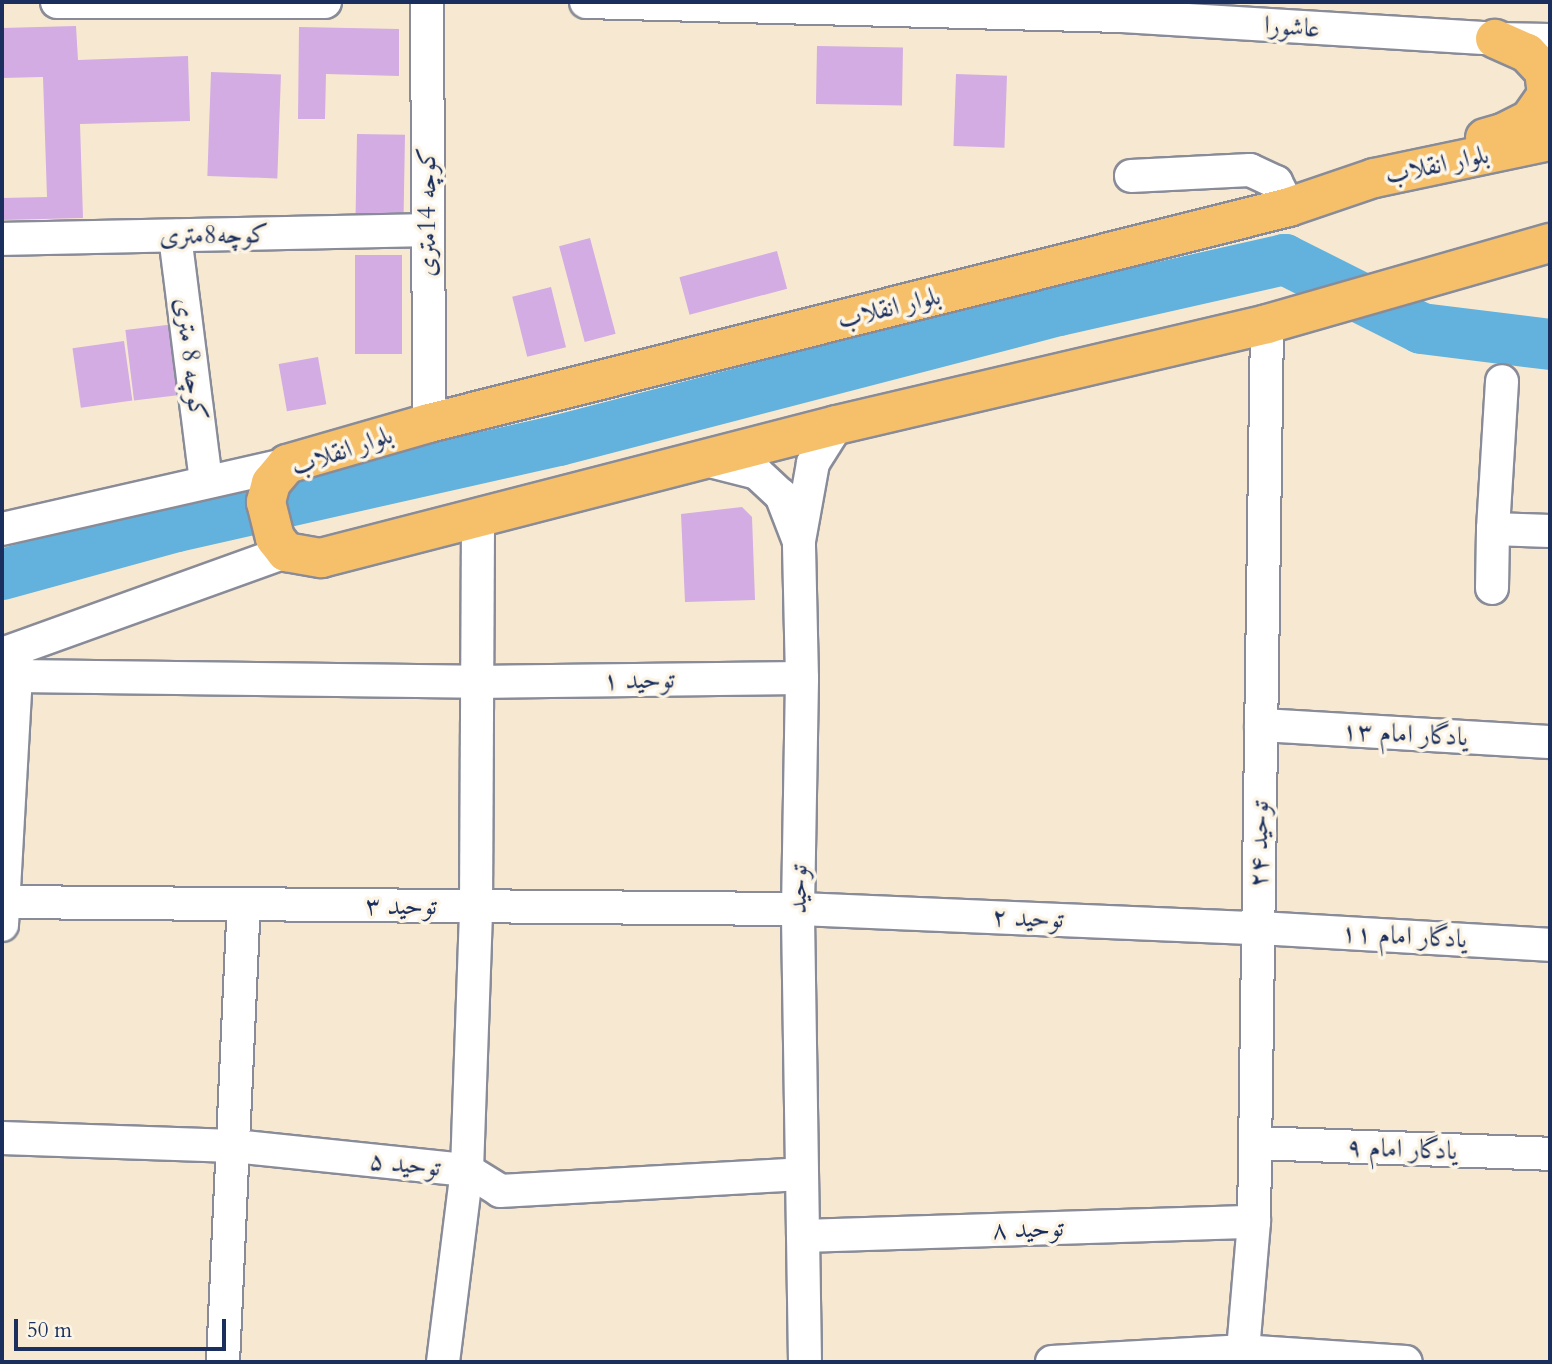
<!DOCTYPE html>
<meta charset="utf-8">
<style>
body{margin:0}
#map{position:relative;width:1552px;height:1364px;overflow:hidden;background:#f7e9d1;font-family:Cardo,Amiri,serif}
div>[style]{position:absolute}
[style*='--x']{left:calc(var(--x)*1px);top:calc(var(--y)*1px);width:calc(var(--w)*1px);rotate:calc(var(--a)*1deg)}
.river>*{height:51px;margin:-25.5px;padding:0 25.5px;transform-origin:25.5px;border-radius:25.5px;background:#62b2dd}
.building>*{inset:0;background:#d2ace2;transform-origin:0 0}
.roads{filter:drop-shadow(2px 0 #898c98) drop-shadow(-2px 0 #898c98) drop-shadow(0 2px #898c98) drop-shadow(0 -2px #898c98)}
.minor>*{height:32px;margin:-16px;padding:0 16px;transform-origin:16px;border-radius:16px;background:#fff}
.major>*{height:38px;margin:-19px;padding:0 19px;transform-origin:19px;border-radius:19px;background:#f6c06b}
span{translate:-50% -50%;white-space:nowrap;text-align:center;line-height:1.15;-webkit-text-stroke:7px #fcf5e5;paint-order:stroke}
.street-label{font-size:26px;color:#1b2f5e}
.frame{position:absolute;inset:0;border:4px solid #1b2f5e;pointer-events:none}
.scale{position:absolute;left:14px;top:1319px;width:212px;height:32px;box-sizing:border-box;border:4px solid #1b2f5e;border-top:0;padding-left:9px;font-size:21px;line-height:24px;white-space:nowrap;color:#1b2f5e;-webkit-text-stroke:5px #fcf5e5;paint-order:stroke}
</style>
<div id="map">
<div class="river">
<i style="--x:2;--y:574;--w:180;--a:-15.4"></i>
<i style="--x:176;--y:526;--w:392;--a:-12.7"></i>
<i style="--x:558;--y:440;--w:517;--a:-14.57"></i>
<i style="--x:1058;--y:310;--w:232;--a:-12.7"></i>
<i style="--x:1284;--y:259;--w:153;--a:26.7"></i>
<i style="--x:1421;--y:328;--w:130;--a:7.1"></i>
</div>
<div class="building">
<i style="clip-path:polygon(76px 26px,78px 60px,188px 56px,190px 121px,80px 124px,83px 218px,2px 220px,2px 198px,47px 197px,43px 77px,2px 78px,2px 28px)"></i>
<i style="clip-path:polygon(299px 27px,399px 29px,399px 76px,326px 74px,325px 119px,298px 119px)"></i>
<i style="left:817px;top:46px;width:86px;height:58px;rotate:1deg"></i>
<i style="left:211px;top:72px;width:70px;height:104px;rotate:2deg"></i>
<i style="left:956px;top:74px;width:51px;height:72px;rotate:2deg"></i>
<i style="left:357px;top:134px;width:48px;height:84px;rotate:1deg"></i>
<i style="left:590px;top:238px;width:99px;height:32px;rotate:75deg"></i>
<i style="left:777px;top:251px;width:39px;height:101px;rotate:75deg"></i>
<i style="left:355px;top:255px;width:47px;height:99px"></i>
<i style="left:551px;top:287px;width:62px;height:40px;rotate:76deg"></i>
<i style="left:175px;top:324px;width:71px;height:50px;rotate:83deg"></i>
<i style="left:124px;top:341px;width:60px;height:52px;rotate:82deg"></i>
<i style="left:318px;top:357px;width:48px;height:40px;rotate:80deg"></i>
<i style="clip-path:polygon(742px 507px,752px 517px,755px 600px,685px 602px,681px 514px)"></i>
</div>
<div class="roads">
<div class="minor">
<i style="--x:57;--y:2;--w:268;--a:0"></i>
<i style="--x:427;--y:2;--w:421;--a:89.7"></i>
<i style="--x:586;--y:2;--w:536;--a:1.5"></i>
<i style="--x:1122;--y:16;--w:374;--a:3.5"></i>
<i style="--x:1495;--y:39;--w:55;--a:1"></i>
<i style="--x:1131;--y:176;--w:119;--a:-2.9"></i>
<i style="--x:1250;--y:170;--w:29;--a:25"></i>
<i style="--x:1276;--y:182;--w:28;--a:63"></i>
<i style="--x:175;--y:236;--w:247;--a:82.8"></i>
<i style="--x:2;--y:239;--w:425;--a:-1.2"></i>
<i style="--x:706;--y:460;--w:53;--a:14.3"></i>
<i style="--x:757;--y:473;--w:33;--a:43"></i>
<i style="--x:781;--y:495;--w:47;--a:68.9"></i>
<i style="--x:2;--y:529;--w:292;--a:-12.8"></i>
<i style="--x:1493;--y:529;--w:148;--a:-86.5"></i>
<i style="--x:1492;--y:588;--w:59;--a:-89"></i>
<i style="--x:1493;--y:529;--w:57;--a:2"></i>
<i style="--x:2;--y:654;--w:302;--a:-19.8"></i>
<i style="--x:16;--y:676;--w:461;--a:0.7"></i>
<i style="--x:477;--y:682;--w:325;--a:-0.7"></i>
<i style="--x:1261;--y:725;--w:289;--a:3.4"></i>
<i style="--x:4;--y:902;--w:794;--a:0.51"></i>
<i style="--x:798;--y:909;--w:460;--a:2.4"></i>
<i style="--x:1258;--y:928;--w:292;--a:3.3"></i>
<i style="--x:2;--y:925;--w:268;--a:-86.8"></i>
<i style="--x:2;--y:1138;--w:232;--a:2"></i>
<i style="--x:234;--y:1146;--w:234;--a:5.9"></i>
<i style="--x:467;--y:1170;--w:39;--a:32"></i>
<i style="--x:500;--y:1191;--w:302;--a:-3.2"></i>
<i style="--x:1255;--y:1143;--w:295;--a:2.1"></i>
<i style="--x:803;--y:1236;--w:451;--a:-1.8"></i>
<i style="--x:223;--y:1362;--w:457;--a:-87.4"></i>
<i style="--x:443;--y:1362;--w:193;--a:-82.9"></i>
<i style="--x:467;--y:1170;--w:263;--a:-88"></i>
<i style="--x:476;--y:907;--w:388;--a:-89.7"></i>
<i style="--x:805;--y:1362;--w:453;--a:-90.9"></i>
<i style="--x:798;--y:909;--w:231;--a:-89"></i>
<i style="--x:802;--y:678;--w:137;--a:-91.3"></i>
<i style="--x:799;--y:541;--w:79;--a:-79.8"></i>
<i style="--x:813;--y:463;--w:45;--a:-57.7"></i>
<i style="--x:1052;--y:1362;--w:189;--a:-3.3"></i>
<i style="--x:1241;--y:1351;--w:165;--a:3.8"></i>
<i style="--x:1242;--y:1362;--w:141;--a:-85.1"></i>
<i style="--x:1254;--y:1222;--w:898;--a:-89.17"></i>
</div>
<div class="major">
<i style="--x:1485;--y:138;--w:19;--a:-16"></i>
<i style="--x:1503;--y:133;--w:30;--a:-27"></i>
<i style="--x:1530;--y:119;--w:29;--a:-55"></i>
<i style="--x:1547;--y:95;--w:24;--a:-97"></i>
<i style="--x:1544;--y:71;--w:25;--a:-133"></i>
<i style="--x:1527;--y:53;--w:35;--a:-156"></i>
<i style="--x:1550;--y:141;--w:180;--a:168.1"></i>
<i style="--x:1374;--y:178;--w:90;--a:161.2"></i>
<i style="--x:1289;--y:207;--w:887;--a:165.9"></i>
<i style="--x:429;--y:423;--w:148;--a:163.9"></i>
<i style="--x:287;--y:464;--w:25;--a:130"></i>
<i style="--x:271;--y:483;--w:20;--a:105"></i>
<i style="--x:266;--y:502;--w:37;--a:76"></i>
<i style="--x:275;--y:538;--w:18;--a:52"></i>
<i style="--x:286;--y:552;--w:36;--a:10"></i>
<i style="--x:321;--y:558;--w:533;--a:-14.45"></i>
<i style="--x:837;--y:425;--w:442;--a:-13.2"></i>
<i style="--x:1267;--y:324;--w:294;--a:-16"></i>
</div>
</div>
<div class="street-label">
<span style="left:1292px;top:27px;rotate:4deg">عاشورا</span>
<span style="left:1437px;top:165px;rotate:-12deg">بلوار انقلاب</span>
<span style="left:427px;top:212px;rotate:-90deg">کوچه 14متری</span>
<span style="left:214px;top:235px;rotate:-1deg">کوچه8متری</span>
<span style="left:889px;top:308px;rotate:-14deg">بلوار انقلاب</span>
<span style="left:191px;top:359px;rotate:83deg">کوچه 8 متری</span>
<span style="left:342px;top:451px;rotate:-19deg">بلوار انقلاب</span>
<span style="left:639px;top:680px;rotate:-1deg">توحید ۱</span>
<span style="left:1405px;top:734px;rotate:3deg">یادگار امام ۱۳</span>
<span style="left:1259px;top:844px;rotate:-89deg">توحید ۲۴</span>
<span style="left:798px;top:889px;rotate:-89deg">توحید</span>
<span style="left:401px;top:906px">توحید ۳</span>
<span style="left:1028px;top:918px;rotate:2deg">توحید ۲</span>
<span style="left:1404px;top:936px;rotate:3deg">یادگار امام ۱۱</span>
<span style="left:1402px;top:1149px;rotate:2deg">یادگار امام ۹</span>
<span style="left:405px;top:1164px;rotate:6deg">توحید ۵</span>
<span style="left:1028px;top:1229px;rotate:-2deg">توحید ۸</span>
</div>
<div class="frame"></div>
<div class="scale">50 m</div>
</div>
